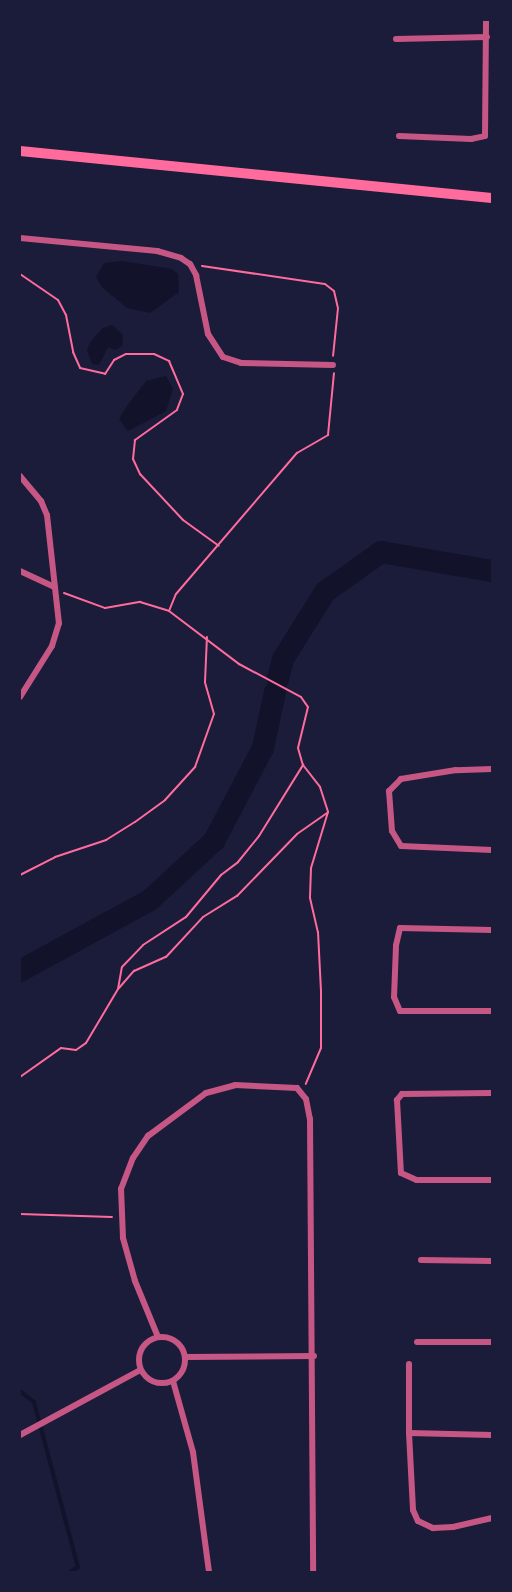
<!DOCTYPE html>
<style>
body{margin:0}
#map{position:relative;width:512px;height:1592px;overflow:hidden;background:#1b1b3a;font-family:"DM Sans",sans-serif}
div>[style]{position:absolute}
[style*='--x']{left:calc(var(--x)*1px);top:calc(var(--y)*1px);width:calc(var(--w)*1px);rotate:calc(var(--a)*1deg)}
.water>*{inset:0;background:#12122b}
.stream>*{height:4px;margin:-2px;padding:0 2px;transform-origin:2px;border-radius:2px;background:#12122b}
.river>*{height:22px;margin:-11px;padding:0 11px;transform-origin:11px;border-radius:11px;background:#12122b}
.path>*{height:2px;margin:-1px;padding:0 1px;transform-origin:1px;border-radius:1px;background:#ff6b9d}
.minor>*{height:6px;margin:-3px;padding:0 3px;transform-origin:3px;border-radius:3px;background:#c65784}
.minor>.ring{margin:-3px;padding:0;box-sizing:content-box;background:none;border:6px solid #c65784;border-radius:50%}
.primary>*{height:10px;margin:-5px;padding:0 5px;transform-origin:5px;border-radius:5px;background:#ff6b9d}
span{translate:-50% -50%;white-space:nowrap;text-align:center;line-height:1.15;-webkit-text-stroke:4.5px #1b1b3a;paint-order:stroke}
.frame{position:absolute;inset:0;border:21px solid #1b1b3a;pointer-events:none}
</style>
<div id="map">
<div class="water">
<i style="clip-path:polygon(122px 261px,172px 269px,178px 274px,179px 292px,150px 313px,127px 308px,103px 288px,96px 277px,104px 263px)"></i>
<i style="clip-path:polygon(112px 325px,123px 335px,122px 346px,115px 350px,108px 347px,99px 365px,92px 364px,87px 350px,90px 342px,103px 328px)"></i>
<i style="clip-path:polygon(166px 376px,173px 389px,166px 411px,128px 431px,119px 419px,127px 406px,146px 381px)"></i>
</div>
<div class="stream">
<i style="--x:20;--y:1391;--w:18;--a:38"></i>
<i style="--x:34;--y:1402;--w:171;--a:75.1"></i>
<i style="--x:78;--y:1567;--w:9;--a:148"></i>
</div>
<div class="river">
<i style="--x:278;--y:679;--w:21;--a:-76"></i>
<i style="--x:283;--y:659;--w:79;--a:-57.9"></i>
<i style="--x:325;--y:592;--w:69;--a:-35.5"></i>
<i style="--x:381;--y:552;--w:113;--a:9.7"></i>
<i style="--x:20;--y:971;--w:148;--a:-28.6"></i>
<i style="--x:150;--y:900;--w:87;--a:-42.7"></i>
<i style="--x:214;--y:841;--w:105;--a:-62.2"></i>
<i style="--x:263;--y:748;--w:57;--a:-77.9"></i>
</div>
<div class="path">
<i style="--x:202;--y:266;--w:124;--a:8.3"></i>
<i style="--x:325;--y:284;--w:11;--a:38"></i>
<i style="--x:334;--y:291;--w:17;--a:77"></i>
<i style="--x:338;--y:308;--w:48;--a:95.9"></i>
<i style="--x:20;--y:274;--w:46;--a:34.4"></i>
<i style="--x:58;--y:300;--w:17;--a:62"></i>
<i style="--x:66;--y:315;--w:38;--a:79"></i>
<i style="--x:73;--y:352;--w:17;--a:66"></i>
<i style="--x:80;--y:368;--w:26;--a:13"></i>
<i style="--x:105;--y:374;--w:17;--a:-57"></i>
<i style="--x:114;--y:360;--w:13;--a:-27"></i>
<i style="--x:126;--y:354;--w:28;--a:0"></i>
<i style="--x:154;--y:354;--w:17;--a:25"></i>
<i style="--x:169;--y:361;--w:36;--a:67"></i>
<i style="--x:183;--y:394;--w:17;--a:111"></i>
<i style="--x:177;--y:410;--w:52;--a:144.5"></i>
<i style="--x:135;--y:440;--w:19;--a:96"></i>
<i style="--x:133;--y:459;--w:17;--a:65"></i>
<i style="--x:140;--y:474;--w:63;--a:46.9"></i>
<i style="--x:183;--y:520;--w:44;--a:35.8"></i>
<i style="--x:64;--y:593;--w:44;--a:20.1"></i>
<i style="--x:105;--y:608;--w:36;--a:-10"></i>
<i style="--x:140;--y:602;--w:30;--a:17"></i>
<i style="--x:169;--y:611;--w:18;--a:-68"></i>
<i style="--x:176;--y:594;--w:186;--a:-49.4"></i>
<i style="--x:297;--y:453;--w:36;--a:-30"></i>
<i style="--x:328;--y:435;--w:62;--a:-84.5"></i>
<i style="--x:169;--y:611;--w:88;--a:37.1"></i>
<i style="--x:239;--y:664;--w:70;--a:28"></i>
<i style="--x:301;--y:697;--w:12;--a:55"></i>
<i style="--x:308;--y:707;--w:42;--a:103.7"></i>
<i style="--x:298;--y:748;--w:18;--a:74"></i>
<i style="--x:303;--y:765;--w:28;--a:52"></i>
<i style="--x:320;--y:787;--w:26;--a:72"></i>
<i style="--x:328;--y:812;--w:59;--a:106.9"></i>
<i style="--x:311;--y:868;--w:30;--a:92"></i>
<i style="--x:310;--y:898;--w:35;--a:77"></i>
<i style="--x:318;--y:932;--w:59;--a:87.1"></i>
<i style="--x:321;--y:991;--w:57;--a:90"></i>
<i style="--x:321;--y:1048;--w:39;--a:113"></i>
<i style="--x:20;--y:875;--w:39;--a:-27"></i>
<i style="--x:55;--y:857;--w:54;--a:-18.4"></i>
<i style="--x:106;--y:840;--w:34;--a:-32"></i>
<i style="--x:135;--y:822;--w:37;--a:-36"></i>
<i style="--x:165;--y:800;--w:45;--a:-47.7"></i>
<i style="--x:195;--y:767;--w:56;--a:-70.3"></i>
<i style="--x:214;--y:714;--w:33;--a:-106"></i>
<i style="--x:205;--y:682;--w:45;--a:-87.5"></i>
<i style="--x:119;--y:988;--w:23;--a:-49"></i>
<i style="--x:134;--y:971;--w:35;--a:-24"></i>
<i style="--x:166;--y:957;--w:54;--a:-47.2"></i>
<i style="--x:203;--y:917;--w:40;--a:-32"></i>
<i style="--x:237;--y:896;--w:86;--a:-45.9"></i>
<i style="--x:297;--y:834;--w:38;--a:-35"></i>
<i style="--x:20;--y:1077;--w:50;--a:-35.3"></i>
<i style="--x:61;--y:1048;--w:15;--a:8"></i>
<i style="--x:76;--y:1050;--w:12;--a:-35"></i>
<i style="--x:86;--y:1043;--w:63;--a:-59.3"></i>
<i style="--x:118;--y:989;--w:22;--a:-80"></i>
<i style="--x:122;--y:967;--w:30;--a:-46"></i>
<i style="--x:143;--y:945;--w:51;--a:-33.1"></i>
<i style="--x:186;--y:917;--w:55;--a:-50.2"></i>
<i style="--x:221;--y:875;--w:21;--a:-37"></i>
<i style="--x:238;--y:862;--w:33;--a:-51"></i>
<i style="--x:259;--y:836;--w:84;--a:-58.2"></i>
<i style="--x:20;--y:1214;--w:92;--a:1.9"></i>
</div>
<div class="minor">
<i style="--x:396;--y:39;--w:91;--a:-1.3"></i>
<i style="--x:399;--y:136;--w:72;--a:2.4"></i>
<i style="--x:471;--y:139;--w:14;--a:-12"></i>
<i style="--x:485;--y:136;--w:116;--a:-89.5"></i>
<i style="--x:20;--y:238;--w:138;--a:5.4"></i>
<i style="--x:157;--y:251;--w:25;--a:16"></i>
<i style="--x:181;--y:258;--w:11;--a:34"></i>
<i style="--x:190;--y:264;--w:13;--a:61"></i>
<i style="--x:196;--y:275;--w:60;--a:78.5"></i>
<i style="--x:208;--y:334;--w:27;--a:57"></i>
<i style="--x:223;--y:357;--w:19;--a:18"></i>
<i style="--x:241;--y:363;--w:92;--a:1.2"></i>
<i style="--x:20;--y:476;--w:33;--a:50"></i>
<i style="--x:41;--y:501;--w:15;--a:67"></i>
<i style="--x:47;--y:515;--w:109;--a:83.7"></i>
<i style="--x:59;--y:623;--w:24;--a:107"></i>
<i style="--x:52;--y:646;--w:60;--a:122.1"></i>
<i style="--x:20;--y:571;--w:38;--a:25"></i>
<i style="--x:492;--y:769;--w:36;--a:178"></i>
<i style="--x:456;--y:770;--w:56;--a:170.7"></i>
<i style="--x:401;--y:779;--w:17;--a:135"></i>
<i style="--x:389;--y:791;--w:40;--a:85.7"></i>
<i style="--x:392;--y:831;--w:17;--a:59"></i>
<i style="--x:401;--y:846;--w:91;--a:2.5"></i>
<i style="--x:492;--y:930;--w:92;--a:-178.8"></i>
<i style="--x:400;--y:928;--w:18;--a:103"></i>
<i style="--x:396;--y:946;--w:51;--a:92.2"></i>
<i style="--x:394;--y:997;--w:15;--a:67"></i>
<i style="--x:400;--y:1011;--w:92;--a:0"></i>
<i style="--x:492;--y:1093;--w:90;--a:179.4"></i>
<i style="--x:402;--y:1094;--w:8;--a:130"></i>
<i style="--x:397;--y:1100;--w:73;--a:86.9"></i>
<i style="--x:401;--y:1173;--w:17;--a:24"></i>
<i style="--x:417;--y:1180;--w:75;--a:0"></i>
<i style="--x:421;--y:1260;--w:71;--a:0.8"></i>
<i class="ring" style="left:139px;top:1337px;width:40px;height:40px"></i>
<i style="--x:158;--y:1337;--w:61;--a:-112.3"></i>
<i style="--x:135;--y:1281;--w:45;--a:-105.6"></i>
<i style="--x:123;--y:1238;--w:49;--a:-92.3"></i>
<i style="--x:121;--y:1189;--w:33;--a:-69"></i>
<i style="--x:133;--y:1158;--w:27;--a:-56"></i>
<i style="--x:148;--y:1136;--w:72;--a:-36.6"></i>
<i style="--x:206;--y:1093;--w:30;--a:-15"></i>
<i style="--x:235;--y:1085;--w:62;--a:2.8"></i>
<i style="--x:297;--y:1088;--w:14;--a:51"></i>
<i style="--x:306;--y:1099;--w:20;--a:79"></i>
<i style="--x:310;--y:1119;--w:453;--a:89.6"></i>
<i style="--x:417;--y:1342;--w:75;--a:0"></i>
<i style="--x:185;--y:1357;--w:129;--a:-0.4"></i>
<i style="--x:409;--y:1364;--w:69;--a:90"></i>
<i style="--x:409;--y:1433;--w:83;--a:1.4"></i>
<i style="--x:173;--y:1381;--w:74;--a:74.3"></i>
<i style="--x:193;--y:1452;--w:121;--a:82.4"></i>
<i style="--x:409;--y:1433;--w:77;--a:87"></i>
<i style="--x:413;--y:1510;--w:12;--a:66"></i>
<i style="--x:418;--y:1521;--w:17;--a:25"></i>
<i style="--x:433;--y:1528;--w:20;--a:-3"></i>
<i style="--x:453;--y:1527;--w:40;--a:-13"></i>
<i style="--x:20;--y:1435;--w:136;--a:-28.4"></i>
</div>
<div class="primary">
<i style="--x:20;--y:151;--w:474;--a:5.7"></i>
</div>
<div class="frame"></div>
</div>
